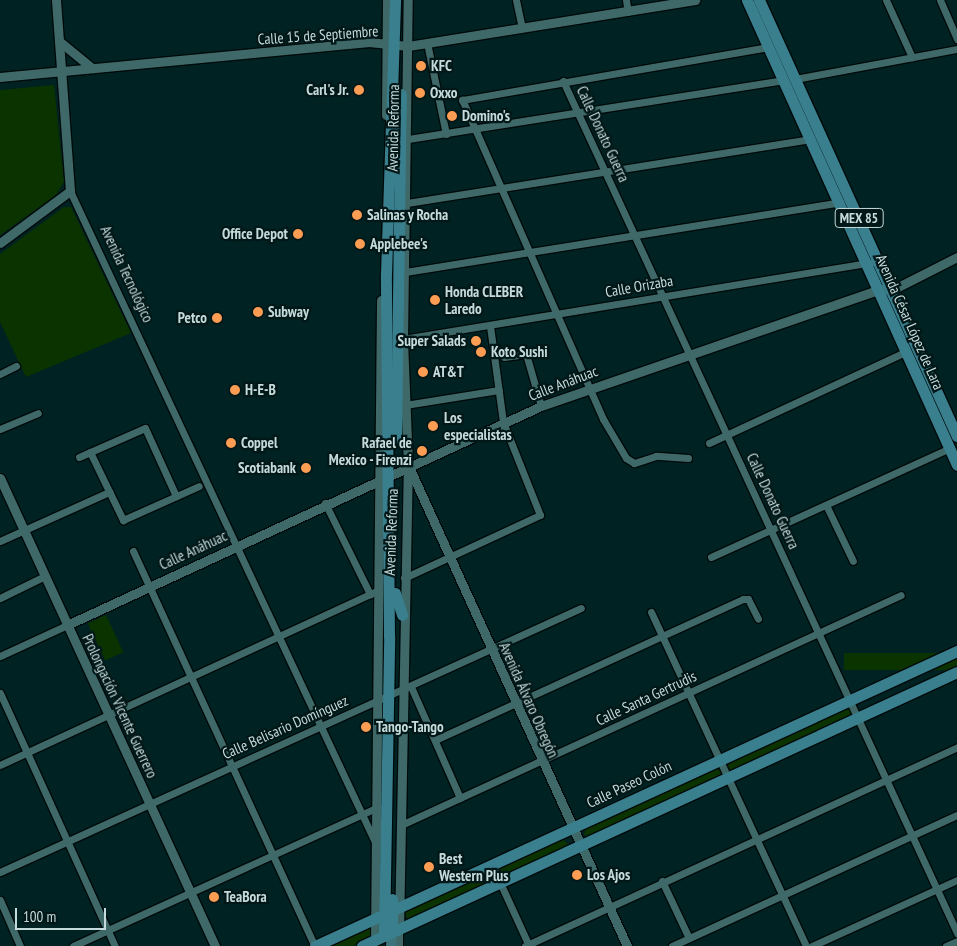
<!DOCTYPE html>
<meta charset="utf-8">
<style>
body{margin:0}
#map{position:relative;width:957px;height:946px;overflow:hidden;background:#012222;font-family:"PT Sans Narrow",sans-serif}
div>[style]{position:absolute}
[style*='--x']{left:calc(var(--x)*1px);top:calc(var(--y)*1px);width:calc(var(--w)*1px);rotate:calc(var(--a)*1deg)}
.green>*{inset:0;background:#0a3300;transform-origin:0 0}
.roads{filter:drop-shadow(1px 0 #000a0a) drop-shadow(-1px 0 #000a0a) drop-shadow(0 1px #000a0a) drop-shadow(0 -1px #000a0a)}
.minor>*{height:7px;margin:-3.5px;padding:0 3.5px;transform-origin:3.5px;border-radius:3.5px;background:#3e6968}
.tertiary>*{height:9px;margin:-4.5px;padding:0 4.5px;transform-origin:4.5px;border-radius:4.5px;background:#3e6968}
.secondary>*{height:10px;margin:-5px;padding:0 5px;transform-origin:5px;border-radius:5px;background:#3c747b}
.primary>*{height:11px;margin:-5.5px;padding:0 5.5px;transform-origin:5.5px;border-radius:5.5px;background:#397f8e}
.dots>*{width:14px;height:14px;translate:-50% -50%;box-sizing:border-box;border:2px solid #021818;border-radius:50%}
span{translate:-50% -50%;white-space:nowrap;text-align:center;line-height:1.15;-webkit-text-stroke:4.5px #021818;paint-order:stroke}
.shield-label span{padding:1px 4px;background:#021818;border:1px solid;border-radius:4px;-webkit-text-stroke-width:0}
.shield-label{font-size:14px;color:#c5dbdb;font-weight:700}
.street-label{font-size:15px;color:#c5dbdb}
.poi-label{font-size:15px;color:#c5dbdb;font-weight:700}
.left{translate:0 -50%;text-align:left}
.right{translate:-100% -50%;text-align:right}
.scale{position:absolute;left:15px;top:908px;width:91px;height:22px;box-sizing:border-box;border:2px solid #c5dbdb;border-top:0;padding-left:6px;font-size:15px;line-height:18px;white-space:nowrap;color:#c5dbdb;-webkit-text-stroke:4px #021818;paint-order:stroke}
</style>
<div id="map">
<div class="green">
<i style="clip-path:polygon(54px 85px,64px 182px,56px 195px,0 235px,0 90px)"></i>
<i style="clip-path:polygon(64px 207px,71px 207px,131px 333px,26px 377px,0 322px,0 254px)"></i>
<i style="left:106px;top:615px;width:41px;height:20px;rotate:65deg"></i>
<i style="left:957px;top:653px;width:17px;height:113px;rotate:90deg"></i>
<i style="left:849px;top:703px;width:14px;height:136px;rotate:65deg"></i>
<i style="clip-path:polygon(716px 764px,722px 776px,587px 837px,584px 834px,587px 826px)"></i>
<i style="clip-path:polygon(560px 837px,569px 845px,504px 877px,498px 866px)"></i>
<i style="clip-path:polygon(486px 873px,490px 881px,409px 920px,405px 915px,406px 910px)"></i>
<i style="clip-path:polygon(371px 922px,371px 938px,353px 946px,319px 946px)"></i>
</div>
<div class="roads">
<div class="minor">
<i style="--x:516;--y:0;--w:29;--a:78"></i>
<i style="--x:626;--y:0;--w:12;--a:81"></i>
<i style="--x:886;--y:0;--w:63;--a:65.5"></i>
<i style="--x:940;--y:0;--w:43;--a:66.4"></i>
<i style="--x:427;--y:43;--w:93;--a:78.2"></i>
<i style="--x:795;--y:79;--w:165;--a:-10.5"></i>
<i style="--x:563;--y:81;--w:939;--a:65.18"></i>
<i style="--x:408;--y:139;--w:381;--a:-8.9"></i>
<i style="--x:70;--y:191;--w:719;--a:64.9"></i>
<i style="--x:407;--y:203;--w:409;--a:-9"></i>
<i style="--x:399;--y:273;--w:447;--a:-9.1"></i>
<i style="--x:403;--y:339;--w:482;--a:-9.3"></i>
<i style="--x:504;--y:357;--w:22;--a:-8"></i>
<i style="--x:526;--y:354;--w:54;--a:73.9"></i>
<i style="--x:0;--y:374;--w:18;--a:-27"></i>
<i style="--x:405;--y:405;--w:95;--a:-9.1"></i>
<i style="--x:0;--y:429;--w:41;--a:-22.8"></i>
<i style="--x:709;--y:443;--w:218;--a:-24.9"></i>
<i style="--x:90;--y:452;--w:76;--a:64.1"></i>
<i style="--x:123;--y:520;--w:83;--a:-24.1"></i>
<i style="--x:79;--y:457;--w:72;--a:-23.7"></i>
<i style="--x:145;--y:428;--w:75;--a:65.5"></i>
<i style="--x:688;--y:458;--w:32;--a:-176"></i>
<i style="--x:656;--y:456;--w:23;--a:162"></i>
<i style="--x:634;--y:463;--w:9;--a:-148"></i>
<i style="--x:626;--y:458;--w:45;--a:-120.5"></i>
<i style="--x:603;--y:419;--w:349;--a:-113.8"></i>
<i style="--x:462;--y:100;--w:312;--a:-9.8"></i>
<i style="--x:325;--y:503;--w:102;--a:63.7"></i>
<i style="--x:826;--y:505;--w:62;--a:64.3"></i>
<i style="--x:0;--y:541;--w:120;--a:-24.2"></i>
<i style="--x:133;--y:551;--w:435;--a:65.3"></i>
<i style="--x:711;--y:557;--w:263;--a:-24.5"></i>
<i style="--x:404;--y:578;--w:150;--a:-24.9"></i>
<i style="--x:540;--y:515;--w:100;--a:-111.7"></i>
<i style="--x:503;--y:422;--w:97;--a:-97.7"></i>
<i style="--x:0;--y:598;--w:50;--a:-26.1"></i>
<i style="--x:651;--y:612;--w:368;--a:65.1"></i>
<i style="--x:0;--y:656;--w:74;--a:-24.8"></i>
<i style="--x:412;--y:689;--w:119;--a:66.2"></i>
<i style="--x:0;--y:693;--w:278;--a:65.6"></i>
<i style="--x:435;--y:740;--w:339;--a:-24.6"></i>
<i style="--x:743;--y:599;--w:5;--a:0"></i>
<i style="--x:748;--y:599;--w:22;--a:63"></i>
<i style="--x:0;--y:765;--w:417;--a:-24.8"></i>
<i style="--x:401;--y:825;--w:550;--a:-24.7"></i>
<i style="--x:492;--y:865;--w:89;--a:65.4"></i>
<i style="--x:0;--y:872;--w:638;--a:-24.44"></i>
<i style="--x:662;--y:881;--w:63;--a:64.7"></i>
<i style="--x:0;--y:900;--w:50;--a:66.5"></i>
<i style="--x:73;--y:946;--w:335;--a:-24.5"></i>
<i style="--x:399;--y:946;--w:17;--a:-90"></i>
<i style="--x:525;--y:946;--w:476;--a:-24.7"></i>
<i style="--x:672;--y:946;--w:314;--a:-24.7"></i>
<i style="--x:812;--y:946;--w:159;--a:-24.5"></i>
<i style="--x:946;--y:946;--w:12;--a:-24"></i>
</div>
<div class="tertiary">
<i style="--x:59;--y:41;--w:43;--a:39.3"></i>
<i style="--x:0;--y:77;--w:371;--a:-5.4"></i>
<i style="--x:369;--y:42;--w:39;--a:6"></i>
<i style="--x:408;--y:46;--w:291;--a:-9.1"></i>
<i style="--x:386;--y:115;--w:115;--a:-89.5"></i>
<i style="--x:0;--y:243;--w:87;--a:-36.6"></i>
<i style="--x:70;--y:191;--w:192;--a:-94.2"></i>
<i style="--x:409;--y:467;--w:526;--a:65.53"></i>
<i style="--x:0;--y:478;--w:515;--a:65.33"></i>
<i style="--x:67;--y:625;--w:522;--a:-24.8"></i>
<i style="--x:541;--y:406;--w:359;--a:-19"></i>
<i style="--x:880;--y:289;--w:12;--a:5"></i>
<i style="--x:892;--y:290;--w:73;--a:-26.9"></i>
<i style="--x:399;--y:929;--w:464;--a:-88.9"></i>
<i style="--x:408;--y:465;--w:126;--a:-92.3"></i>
<i style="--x:403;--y:339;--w:339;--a:-89.2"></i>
<i style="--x:375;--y:940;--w:640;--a:-89.46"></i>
</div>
<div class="secondary">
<i style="--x:391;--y:946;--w:14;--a:-86"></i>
</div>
<div class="primary">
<i style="--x:747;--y:0;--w:510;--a:65.7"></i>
<i style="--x:759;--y:0;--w:479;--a:65.6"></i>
<i style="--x:396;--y:441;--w:347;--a:-89.2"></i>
<i style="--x:395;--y:593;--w:23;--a:72"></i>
<i style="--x:392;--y:932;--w:33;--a:-90"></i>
<i style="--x:384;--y:936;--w:300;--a:-89"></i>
<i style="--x:389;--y:636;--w:362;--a:-90.5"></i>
<i style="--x:386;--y:274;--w:274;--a:-88.1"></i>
<i style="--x:315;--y:946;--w:707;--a:-24.68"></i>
<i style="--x:362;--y:946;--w:655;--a:-24.73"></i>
</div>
</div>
<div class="dots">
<i style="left:421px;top:66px;background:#fc9d53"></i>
<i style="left:359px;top:90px;background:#fc9d53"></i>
<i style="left:420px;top:93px;background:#fc9d53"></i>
<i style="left:452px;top:116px;background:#fc9d53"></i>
<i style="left:357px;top:215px;background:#fc9d53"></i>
<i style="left:298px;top:234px;background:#fc9d53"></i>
<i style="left:360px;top:244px;background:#fc9d53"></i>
<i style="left:435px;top:300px;background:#fc9d53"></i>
<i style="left:258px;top:312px;background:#fc9d53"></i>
<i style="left:217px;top:318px;background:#fc9d53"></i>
<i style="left:476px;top:341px;background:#fc9d53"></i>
<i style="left:481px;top:352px;background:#fc9d53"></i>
<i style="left:423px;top:372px;background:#fc9d53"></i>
<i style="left:235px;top:390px;background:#fc9d53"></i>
<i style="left:433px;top:426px;background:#fc9d53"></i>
<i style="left:231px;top:443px;background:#fc9d53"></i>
<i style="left:422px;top:451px;background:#fc9d53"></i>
<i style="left:306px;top:468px;background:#fc9d53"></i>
<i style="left:366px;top:727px;background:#fc9d53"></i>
<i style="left:429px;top:867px;background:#fc9d53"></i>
<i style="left:577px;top:875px;background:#fc9d53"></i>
<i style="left:214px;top:897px;background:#fc9d53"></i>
</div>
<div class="shield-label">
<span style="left:859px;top:218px">MEX 85</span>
</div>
<div class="street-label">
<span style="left:318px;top:35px;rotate:-4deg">Calle 15 de Septiembre</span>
<span style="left:393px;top:128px;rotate:-89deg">Avenida Reforma</span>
<span style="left:603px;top:134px;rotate:65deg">Calle Donato Guerra</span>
<span style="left:127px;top:274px;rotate:65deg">Avenida Tecnológico</span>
<span style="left:639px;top:286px;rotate:-10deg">Calle Orizaba</span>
<span style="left:910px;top:322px;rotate:66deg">Avenida César López de Lara</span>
<span style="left:563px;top:383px;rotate:-21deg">Calle Anáhuac</span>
<span style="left:773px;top:501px;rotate:65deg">Calle Donato Guerra</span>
<span style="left:391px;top:532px;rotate:-88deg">Avenida Reforma</span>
<span style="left:193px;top:550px;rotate:-25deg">Calle Anáhuac</span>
<span style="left:646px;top:698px;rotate:-25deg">Calle Santa Gertrudis</span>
<span style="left:529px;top:700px;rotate:66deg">Avenida Álvaro Obregón</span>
<span style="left:120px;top:706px;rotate:65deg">Prolongación Vicente Guerrero</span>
<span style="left:285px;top:727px;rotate:-24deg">Calle Belisario Domínguez</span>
<span style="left:629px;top:784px;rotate:-25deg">Calle Paseo Colón</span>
</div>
<div class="poi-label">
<span class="left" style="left:431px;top:66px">KFC</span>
<span class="right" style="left:349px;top:90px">Carl's Jr.</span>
<span class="left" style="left:430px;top:93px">Oxxo</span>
<span class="left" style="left:462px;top:116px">Domino's</span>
<span class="left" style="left:367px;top:215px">Salinas y Rocha</span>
<span class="right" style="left:288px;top:234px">Office Depot</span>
<span class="left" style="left:370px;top:244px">Applebee's</span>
<span class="left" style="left:445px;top:300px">Honda CLEBER<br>Laredo</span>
<span class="left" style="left:268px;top:312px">Subway</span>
<span class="right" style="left:207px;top:318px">Petco</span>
<span class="right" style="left:466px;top:341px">Super Salads</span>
<span class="left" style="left:491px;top:352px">Koto Sushi</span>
<span class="left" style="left:433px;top:372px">AT&amp;T</span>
<span class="left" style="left:245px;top:390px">H-E-B</span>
<span class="left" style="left:444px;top:426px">Los<br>especialistas</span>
<span class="right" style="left:412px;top:451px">Rafael de<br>Mexico - Firenzi</span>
<span class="left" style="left:241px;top:443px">Coppel</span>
<span class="right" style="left:296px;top:468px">Scotiabank</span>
<span class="left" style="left:376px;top:727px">Tango-Tango</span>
<span class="left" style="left:439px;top:867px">Best<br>Western Plus</span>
<span class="left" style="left:587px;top:875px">Los Ajos</span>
<span class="left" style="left:224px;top:897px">TeaBora</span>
</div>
<div class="scale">100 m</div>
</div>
